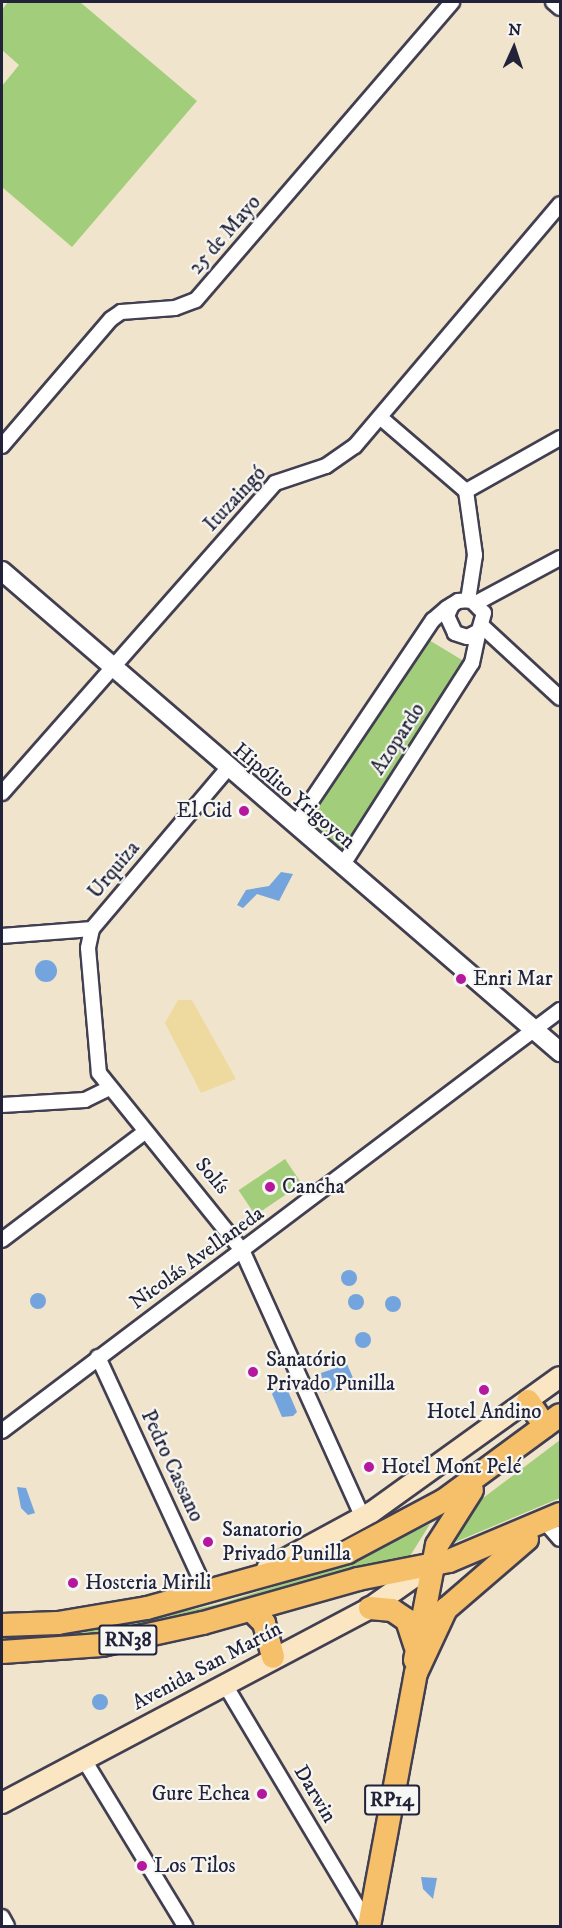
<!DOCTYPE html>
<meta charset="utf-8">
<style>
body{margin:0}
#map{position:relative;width:562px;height:1928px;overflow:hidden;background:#f1e4cc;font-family:"IM FELL DW Pica",serif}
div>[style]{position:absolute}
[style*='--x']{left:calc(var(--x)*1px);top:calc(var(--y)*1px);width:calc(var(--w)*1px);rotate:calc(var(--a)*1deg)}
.green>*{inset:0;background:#a2ce7b;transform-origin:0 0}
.sand>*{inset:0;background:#eeda9e}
.water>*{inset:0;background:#74a4de}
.round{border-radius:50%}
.roads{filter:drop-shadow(2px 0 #413f51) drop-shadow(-2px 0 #413f51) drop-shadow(0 2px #413f51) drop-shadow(0 -2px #413f51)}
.minor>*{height:14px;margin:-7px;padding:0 7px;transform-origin:7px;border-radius:7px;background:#fff}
.tertiary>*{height:18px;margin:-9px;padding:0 9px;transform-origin:9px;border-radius:9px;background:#fff}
.secondary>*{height:20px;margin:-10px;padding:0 10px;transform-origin:10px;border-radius:10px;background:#fbe6c4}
.primary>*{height:22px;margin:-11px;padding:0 11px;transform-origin:11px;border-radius:11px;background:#f6c06b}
.dots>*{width:16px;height:16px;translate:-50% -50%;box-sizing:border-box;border:3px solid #f6f6f2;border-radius:50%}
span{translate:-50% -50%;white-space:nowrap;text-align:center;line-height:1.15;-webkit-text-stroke:4.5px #f6f6f2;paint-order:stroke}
.shield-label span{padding:2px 4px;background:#f6f6f2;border:2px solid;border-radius:4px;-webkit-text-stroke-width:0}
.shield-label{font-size:20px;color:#22223b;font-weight:700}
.street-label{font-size:21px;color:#22223b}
.poi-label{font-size:21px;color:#22223b}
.right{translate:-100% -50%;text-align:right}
.left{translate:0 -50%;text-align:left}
.frame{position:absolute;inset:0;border:3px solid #22223b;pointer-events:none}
.north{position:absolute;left:484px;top:18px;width:60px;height:60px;-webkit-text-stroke:4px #f6f6f2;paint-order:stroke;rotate:3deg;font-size:16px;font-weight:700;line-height:24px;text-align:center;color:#22223b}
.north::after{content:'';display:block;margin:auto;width:21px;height:27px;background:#22223b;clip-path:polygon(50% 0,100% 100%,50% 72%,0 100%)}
</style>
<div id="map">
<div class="green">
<i style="clip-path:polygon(8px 2px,80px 2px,197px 101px,72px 247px,2px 187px,2px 86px,19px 65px,2px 50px,2px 10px)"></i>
<i style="clip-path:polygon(429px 640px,467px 663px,342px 866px,295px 825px)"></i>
<i style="left:285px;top:1159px;width:30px;height:56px;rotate:56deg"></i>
<i style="clip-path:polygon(560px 1440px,560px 1498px,453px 1543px,479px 1501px)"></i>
<i style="clip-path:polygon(430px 1524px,410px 1556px,222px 1610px,109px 1635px,2px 1643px,2px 1637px,101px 1629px,219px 1604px,348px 1563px)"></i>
</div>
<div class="sand">
<i style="clip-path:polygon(178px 1000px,192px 1000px,236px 1079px,201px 1093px,165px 1023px)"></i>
</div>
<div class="water">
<i style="clip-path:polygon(281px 872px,293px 874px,279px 901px,257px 894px,243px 908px,237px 905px,246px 890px,269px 886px)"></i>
<i class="round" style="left:35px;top:960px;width:22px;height:22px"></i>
<i class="round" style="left:341px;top:1270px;width:16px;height:16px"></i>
<i class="round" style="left:30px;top:1293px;width:16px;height:16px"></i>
<i class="round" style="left:348px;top:1294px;width:16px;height:16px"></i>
<i class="round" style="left:385px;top:1296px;width:16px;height:16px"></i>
<i class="round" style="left:355px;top:1332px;width:16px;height:16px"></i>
<i style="clip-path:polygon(347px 1364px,354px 1380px,325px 1393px,321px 1373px)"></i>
<i style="clip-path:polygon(278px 1387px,288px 1391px,297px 1412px,293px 1416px,282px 1417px,272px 1394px)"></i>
<i style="clip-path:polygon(17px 1487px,26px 1488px,35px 1513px,28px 1515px,21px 1508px)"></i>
<i class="round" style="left:92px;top:1694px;width:16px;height:16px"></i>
<i style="clip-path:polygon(421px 1877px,437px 1878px,433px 1899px,423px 1889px)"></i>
</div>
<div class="roads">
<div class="minor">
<i style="--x:553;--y:2;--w:9;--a:41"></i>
<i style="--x:381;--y:418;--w:112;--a:40.7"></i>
<i style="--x:466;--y:491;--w:65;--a:82"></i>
<i style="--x:475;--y:555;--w:46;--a:98.8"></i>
<i style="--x:2;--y:446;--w:167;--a:-49.4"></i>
<i style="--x:111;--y:319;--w:12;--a:-35"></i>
<i style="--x:121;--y:312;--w:54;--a:-4.2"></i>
<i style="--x:175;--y:308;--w:22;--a:-21"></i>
<i style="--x:196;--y:300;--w:393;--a:-49.3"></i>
<i style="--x:466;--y:491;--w:108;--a:-29.4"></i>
<i style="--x:476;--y:603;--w:95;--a:-28.2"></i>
<i style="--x:482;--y:626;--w:106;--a:42.7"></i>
<i style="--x:2;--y:793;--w:413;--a:-48.6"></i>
<i style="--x:275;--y:483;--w:54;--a:-18.4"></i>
<i style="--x:326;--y:466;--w:35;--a:-35"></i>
<i style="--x:355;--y:446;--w:317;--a:-49.7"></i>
<i style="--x:295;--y:825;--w:247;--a:-56.1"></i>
<i style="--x:433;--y:620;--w:18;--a:-41"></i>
<i style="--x:447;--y:608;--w:13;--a:-32"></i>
<i style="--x:458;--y:601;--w:13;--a:-4"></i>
<i style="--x:471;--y:600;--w:18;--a:45"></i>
<i style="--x:484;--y:613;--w:19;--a:106"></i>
<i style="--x:479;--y:631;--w:13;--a:153"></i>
<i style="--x:467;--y:637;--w:13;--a:-162"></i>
<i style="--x:455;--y:633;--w:19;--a:-115"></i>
<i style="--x:447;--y:616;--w:12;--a:-66"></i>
<i style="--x:342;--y:866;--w:241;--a:-57.4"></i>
<i style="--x:472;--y:663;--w:33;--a:-78"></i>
<i style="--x:92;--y:929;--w:19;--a:102"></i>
<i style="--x:88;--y:948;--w:125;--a:85"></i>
<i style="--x:99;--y:1073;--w:228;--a:51.1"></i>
<i style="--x:242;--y:1250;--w:294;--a:65.7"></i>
<i style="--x:2;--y:936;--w:90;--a:-4.4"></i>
<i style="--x:92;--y:929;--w:209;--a:-49.8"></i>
<i style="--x:2;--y:1105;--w:83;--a:-3.4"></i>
<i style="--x:85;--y:1100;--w:25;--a:-26"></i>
<i style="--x:2;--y:1240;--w:179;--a:-37.1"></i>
<i style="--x:98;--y:1357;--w:260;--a:65.2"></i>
<i style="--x:2;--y:1431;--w:699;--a:-37.03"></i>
<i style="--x:546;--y:1523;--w:21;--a:49"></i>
<i style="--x:224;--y:1683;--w:283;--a:59.2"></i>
<i style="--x:83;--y:1758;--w:197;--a:58.7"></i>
<i style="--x:2;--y:1917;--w:10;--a:61"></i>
</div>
<div class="tertiary">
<i style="--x:2;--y:571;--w:737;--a:40.76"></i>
</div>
<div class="secondary">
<i style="--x:267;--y:1569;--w:119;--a:-28.5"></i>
<i style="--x:372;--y:1512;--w:231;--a:-35.7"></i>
<i style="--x:2;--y:1803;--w:416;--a:-27.9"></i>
<i style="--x:370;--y:1608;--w:75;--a:-35.2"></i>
</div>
<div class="primary">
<i style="--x:528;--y:1401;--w:30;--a:56"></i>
<i style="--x:370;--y:1608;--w:22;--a:5"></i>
<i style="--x:392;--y:1610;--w:18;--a:34"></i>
<i style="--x:407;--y:1620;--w:26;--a:72"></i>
<i style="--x:252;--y:1611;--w:17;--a:45"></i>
<i style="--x:264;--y:1623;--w:35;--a:75"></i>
<i style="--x:2;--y:1625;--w:56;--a:-2"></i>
<i style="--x:58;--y:1623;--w:90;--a:-9.6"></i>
<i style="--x:147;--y:1608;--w:208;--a:-15.6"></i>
<i style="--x:347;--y:1552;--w:109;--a:-28"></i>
<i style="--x:443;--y:1501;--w:145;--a:-36.3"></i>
<i style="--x:2;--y:1652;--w:100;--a:-4"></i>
<i style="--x:102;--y:1645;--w:103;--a:-12.3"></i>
<i style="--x:203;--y:1623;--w:161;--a:-15.8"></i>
<i style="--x:358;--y:1579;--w:93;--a:-11.2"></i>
<i style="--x:449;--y:1561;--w:121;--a:-22.9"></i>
<i style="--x:415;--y:1660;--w:117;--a:-79.2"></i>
<i style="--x:437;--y:1545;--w:65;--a:-57.5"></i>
<i style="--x:369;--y:1926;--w:257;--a:-79.5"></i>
<i style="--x:416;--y:1673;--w:71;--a:-64.9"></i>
<i style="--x:446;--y:1609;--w:107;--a:-40.8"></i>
</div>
</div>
<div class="dots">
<i style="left:244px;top:811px;background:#b5179e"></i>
<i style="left:461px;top:979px;background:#b5179e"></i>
<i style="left:270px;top:1187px;background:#b5179e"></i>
<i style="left:253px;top:1372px;background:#b5179e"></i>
<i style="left:484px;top:1390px;background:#b5179e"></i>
<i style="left:369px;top:1467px;background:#b5179e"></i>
<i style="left:208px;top:1542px;background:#b5179e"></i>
<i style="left:73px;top:1583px;background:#b5179e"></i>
<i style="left:262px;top:1794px;background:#b5179e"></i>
<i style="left:142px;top:1866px;background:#b5179e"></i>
</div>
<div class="shield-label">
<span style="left:128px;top:1640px">RN38</span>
<span style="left:392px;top:1800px">RP14</span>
</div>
<div class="street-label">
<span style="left:225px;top:235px;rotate:-49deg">25 de Mayo</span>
<span style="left:235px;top:499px;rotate:-47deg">Ituzaingó</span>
<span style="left:398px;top:739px;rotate:-57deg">Azopardo</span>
<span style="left:294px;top:796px;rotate:40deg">Hipólito Yrigoyen</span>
<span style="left:114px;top:870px;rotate:-50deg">Urquiza</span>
<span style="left:212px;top:1176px;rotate:49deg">Solís</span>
<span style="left:197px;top:1258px;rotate:-36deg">Nicolás Avellaneda</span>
<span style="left:172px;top:1466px;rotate:65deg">Pedro Cassano</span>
<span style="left:207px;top:1666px;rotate:-28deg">Avenida San Martín</span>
<span style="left:315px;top:1794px;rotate:59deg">Darwin</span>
</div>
<div class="poi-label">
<span class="right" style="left:232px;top:811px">El Cid</span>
<span class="left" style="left:473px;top:979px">Enri Mar</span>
<span class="left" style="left:282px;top:1187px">Cancha</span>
<span class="left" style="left:266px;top:1372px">Sanatório<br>Privado Punilla</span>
<span style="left:484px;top:1412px">Hotel Andino</span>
<span class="left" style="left:381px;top:1467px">Hotel Mont Pelé</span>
<span class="left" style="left:222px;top:1542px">Sanatorio<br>Privado Punilla</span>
<span class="left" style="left:85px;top:1583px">Hosteria Mirili</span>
<span class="right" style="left:250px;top:1794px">Gure Echea</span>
<span class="left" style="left:154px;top:1866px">Los Tilos</span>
</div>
<div class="frame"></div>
<div class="north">N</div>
</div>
